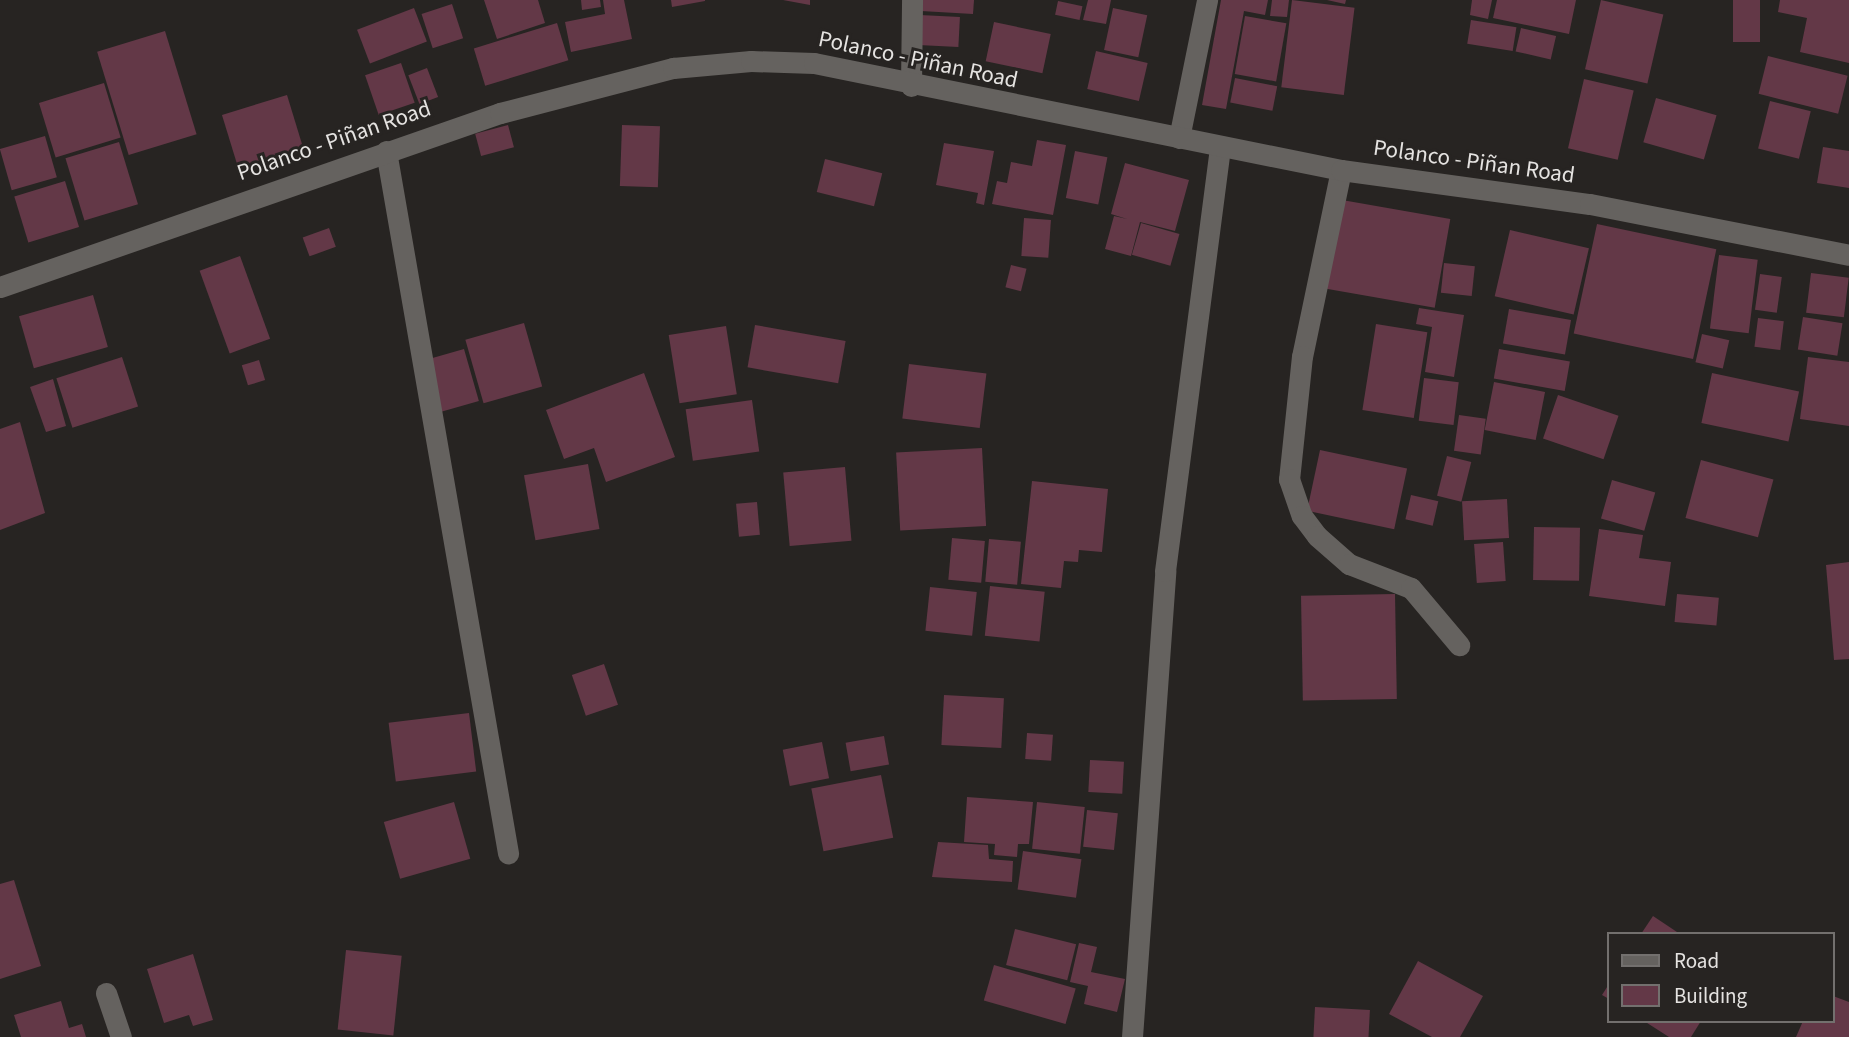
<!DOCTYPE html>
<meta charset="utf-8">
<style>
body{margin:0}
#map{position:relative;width:1849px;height:1037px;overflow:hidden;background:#272422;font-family:"Source Sans 3",sans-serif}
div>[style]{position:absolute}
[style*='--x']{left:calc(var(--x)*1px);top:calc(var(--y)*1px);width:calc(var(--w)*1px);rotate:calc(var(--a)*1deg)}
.building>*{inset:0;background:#633847;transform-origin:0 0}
.street>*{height:21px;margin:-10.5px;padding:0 10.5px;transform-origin:10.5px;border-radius:10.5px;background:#65625f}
.secondary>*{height:21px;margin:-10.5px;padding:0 10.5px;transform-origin:10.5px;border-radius:10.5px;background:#65625f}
span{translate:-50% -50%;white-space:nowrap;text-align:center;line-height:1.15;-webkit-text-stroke:6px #272422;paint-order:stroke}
.street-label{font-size:23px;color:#e5e3e1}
.legend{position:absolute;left:1607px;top:932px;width:228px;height:91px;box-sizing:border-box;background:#272422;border:2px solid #73706e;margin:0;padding:9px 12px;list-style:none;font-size:21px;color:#e5e3e1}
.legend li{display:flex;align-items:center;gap:14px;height:35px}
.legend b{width:35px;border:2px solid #73706e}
</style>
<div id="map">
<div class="building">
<i style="clip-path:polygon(484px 0,538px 0,545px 23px,497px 39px)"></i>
<i style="clip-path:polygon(581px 0,600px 0,601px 7px,582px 10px)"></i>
<i style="clip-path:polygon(603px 0,624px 0,632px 39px,571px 52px,565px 22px,605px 14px)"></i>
<i style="clip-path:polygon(671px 0,705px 0,705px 1px,672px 7px)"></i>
<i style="clip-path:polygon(783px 0,810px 0,810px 5px)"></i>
<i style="clip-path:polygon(922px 0,974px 0,973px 14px,921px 11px)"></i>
<i style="clip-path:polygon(1088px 0,1111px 0,1106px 24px,1083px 20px)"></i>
<i style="clip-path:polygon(1221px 0,1268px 0,1265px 15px,1244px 11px,1226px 109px,1202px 105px)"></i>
<i style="clip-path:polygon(1272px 0,1289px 0,1287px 17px,1270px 16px)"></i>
<i style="left:1292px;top:0;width:63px;height:88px;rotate:7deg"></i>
<i style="clip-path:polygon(1327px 0,1346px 0,1345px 4px)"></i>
<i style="clip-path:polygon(1472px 0,1492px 0,1488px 19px,1470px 15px)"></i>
<i style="clip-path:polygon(1497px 0,1576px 0,1569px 34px,1493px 18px)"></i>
<i style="left:1601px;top:0;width:64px;height:71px;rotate:13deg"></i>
<i style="left:1733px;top:0;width:27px;height:42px"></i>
<i style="clip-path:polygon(1780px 0,1849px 0,1849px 63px,1800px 52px,1807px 18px,1778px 12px)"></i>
<i style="left:1058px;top:1px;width:25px;height:14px;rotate:12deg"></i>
<i style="left:452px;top:4px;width:36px;height:32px;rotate:72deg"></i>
<i style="left:414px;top:8px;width:36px;height:61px;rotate:69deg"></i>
<i style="left:1113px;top:8px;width:35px;height:43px;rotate:12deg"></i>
<i style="left:920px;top:15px;width:40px;height:30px;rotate:3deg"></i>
<i style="left:1245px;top:16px;width:42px;height:59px;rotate:10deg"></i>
<i style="left:1471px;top:20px;width:46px;height:24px;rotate:9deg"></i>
<i style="left:994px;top:22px;width:58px;height:40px;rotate:12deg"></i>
<i style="left:557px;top:23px;width:39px;height:87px;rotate:73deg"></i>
<i style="left:1521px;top:28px;width:36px;height:24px;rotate:13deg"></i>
<i style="left:165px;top:31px;width:108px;height:71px;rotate:73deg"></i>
<i style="left:1096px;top:51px;width:53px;height:39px;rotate:13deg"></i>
<i style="left:1768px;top:56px;width:82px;height:39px;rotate:14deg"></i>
<i style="left:401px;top:63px;width:42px;height:38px;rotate:71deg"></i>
<i style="left:427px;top:68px;width:31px;height:20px;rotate:69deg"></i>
<i style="left:1235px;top:78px;width:43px;height:25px;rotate:11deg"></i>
<i style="left:1584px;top:79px;width:51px;height:71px;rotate:13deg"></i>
<i style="left:104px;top:83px;width:57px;height:68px;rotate:73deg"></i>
<i style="left:287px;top:95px;width:58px;height:68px;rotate:73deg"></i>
<i style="left:1656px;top:98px;width:63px;height:46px;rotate:16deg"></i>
<i style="left:1770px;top:101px;width:42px;height:49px;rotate:14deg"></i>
<i style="left:508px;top:125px;width:23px;height:34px;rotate:75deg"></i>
<i style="left:622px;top:125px;width:38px;height:61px;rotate:2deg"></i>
<i style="left:45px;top:136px;width:43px;height:47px;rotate:74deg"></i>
<i style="clip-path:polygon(1037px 140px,1066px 145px,1053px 215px,992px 204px,997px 181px,1007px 183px,1011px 162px,1032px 166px)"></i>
<i style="left:119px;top:142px;width:65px;height:56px;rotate:73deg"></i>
<i style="clip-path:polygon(944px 143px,994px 151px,984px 205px,976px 203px,978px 193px,936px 185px)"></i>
<i style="clip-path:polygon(1823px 147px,1849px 151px,1849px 188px,1817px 183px)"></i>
<i style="left:1075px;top:151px;width:33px;height:48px;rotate:11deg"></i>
<i style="left:825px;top:159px;width:59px;height:34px;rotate:14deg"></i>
<i style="clip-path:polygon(1125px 163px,1189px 180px,1175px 231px,1140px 222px,1131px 256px,1105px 249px,1114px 216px,1127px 219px,1111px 214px)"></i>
<i style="left:65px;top:181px;width:48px;height:53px;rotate:73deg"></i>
<i style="left:1342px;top:200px;width:110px;height:90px;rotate:10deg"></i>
<i style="left:1024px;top:218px;width:27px;height:38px;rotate:4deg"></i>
<i style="left:1141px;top:223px;width:40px;height:33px;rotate:16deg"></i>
<i style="left:1597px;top:224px;width:122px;height:112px;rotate:12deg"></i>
<i style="left:329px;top:228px;width:20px;height:28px;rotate:70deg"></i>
<i style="left:1510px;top:230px;width:81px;height:68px;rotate:13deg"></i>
<i style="left:1719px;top:255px;width:39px;height:74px;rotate:7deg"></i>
<i style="left:240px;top:256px;width:88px;height:43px;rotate:70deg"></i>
<i style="left:1444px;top:263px;width:31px;height:30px;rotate:6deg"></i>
<i style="left:1011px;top:265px;width:16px;height:23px;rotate:14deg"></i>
<i style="left:1811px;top:273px;width:38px;height:40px;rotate:7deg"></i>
<i style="left:1760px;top:274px;width:22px;height:36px;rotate:8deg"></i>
<i style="left:93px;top:295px;width:54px;height:77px;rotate:74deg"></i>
<i style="clip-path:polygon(1419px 308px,1464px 315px,1454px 377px,1425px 372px,1432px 327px,1416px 324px)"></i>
<i style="left:1509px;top:309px;width:63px;height:35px;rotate:10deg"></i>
<i style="left:1803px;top:317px;width:40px;height:33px;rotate:9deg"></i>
<i style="left:1758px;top:318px;width:26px;height:29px;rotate:7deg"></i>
<i style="left:524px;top:323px;width:66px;height:61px;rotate:74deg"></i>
<i style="left:1376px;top:324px;width:52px;height:87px;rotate:9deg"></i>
<i style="left:755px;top:325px;width:92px;height:43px;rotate:10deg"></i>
<i style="left:726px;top:326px;width:69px;height:58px;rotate:81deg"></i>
<i style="left:1702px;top:334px;width:28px;height:29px;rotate:13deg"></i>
<i style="left:464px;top:349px;width:54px;height:41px;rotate:74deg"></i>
<i style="left:1499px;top:349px;width:72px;height:30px;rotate:10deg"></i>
<i style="left:122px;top:357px;width:52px;height:69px;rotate:72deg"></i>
<i style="clip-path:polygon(1808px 357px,1849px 362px,1849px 426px,1800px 419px)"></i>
<i style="left:259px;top:360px;width:21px;height:18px;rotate:73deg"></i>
<i style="left:909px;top:364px;width:78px;height:55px;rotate:7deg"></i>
<i style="clip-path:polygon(644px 373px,675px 457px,606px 482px,594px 448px,564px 459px,546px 410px)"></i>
<i style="left:1712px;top:373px;width:89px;height:51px;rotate:12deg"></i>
<i style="left:1424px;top:378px;width:35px;height:43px;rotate:7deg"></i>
<i style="clip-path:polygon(53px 379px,66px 426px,46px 432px,30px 387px)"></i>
<i style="left:1494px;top:382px;width:52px;height:49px;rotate:11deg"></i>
<i style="left:1558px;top:395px;width:64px;height:46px;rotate:19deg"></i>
<i style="left:752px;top:400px;width:52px;height:67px;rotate:82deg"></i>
<i style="left:1459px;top:415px;width:27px;height:36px;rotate:8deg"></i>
<i style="clip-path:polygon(20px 422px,45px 513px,0 530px,0 429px)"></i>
<i style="left:982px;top:448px;width:78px;height:86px;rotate:87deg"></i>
<i style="left:1320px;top:450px;width:89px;height:62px;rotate:12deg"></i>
<i style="left:1447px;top:456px;width:25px;height:41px;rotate:14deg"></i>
<i style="left:1701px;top:460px;width:75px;height:60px;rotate:15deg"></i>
<i style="left:588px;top:464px;width:66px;height:65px;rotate:80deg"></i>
<i style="left:845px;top:467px;width:74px;height:62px;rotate:85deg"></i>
<i style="left:1612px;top:480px;width:45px;height:40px;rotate:16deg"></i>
<i style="clip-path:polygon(1032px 481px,1108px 489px,1102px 552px,1079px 550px,1078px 562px,1064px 561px,1061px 588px,1021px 584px)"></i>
<i style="left:1411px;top:495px;width:28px;height:25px;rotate:13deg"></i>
<i style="left:1507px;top:499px;width:39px;height:45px;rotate:87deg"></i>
<i style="left:757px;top:502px;width:33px;height:21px;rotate:85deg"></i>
<i style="left:1534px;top:527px;width:46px;height:53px;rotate:1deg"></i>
<i style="clip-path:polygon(1599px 529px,1643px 535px,1639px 558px,1671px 562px,1665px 606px,1589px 596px)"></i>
<i style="left:952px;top:538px;width:33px;height:42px;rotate:5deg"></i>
<i style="left:989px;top:539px;width:32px;height:43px;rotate:5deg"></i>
<i style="left:1503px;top:542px;width:39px;height:29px;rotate:86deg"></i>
<i style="clip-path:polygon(1849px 562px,1849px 659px,1834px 660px,1826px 565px)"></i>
<i style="left:990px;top:586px;width:55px;height:50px;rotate:6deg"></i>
<i style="left:930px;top:587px;width:47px;height:44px;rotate:6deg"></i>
<i style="left:1395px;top:594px;width:105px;height:94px;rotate:89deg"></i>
<i style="left:1677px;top:594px;width:42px;height:28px;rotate:5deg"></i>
<i style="left:604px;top:664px;width:43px;height:34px;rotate:71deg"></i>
<i style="left:944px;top:695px;width:60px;height:50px;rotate:3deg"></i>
<i style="left:469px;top:713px;width:59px;height:81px;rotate:83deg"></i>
<i style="left:1027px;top:733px;width:26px;height:26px;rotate:4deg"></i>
<i style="left:884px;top:736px;width:29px;height:39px;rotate:80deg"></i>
<i style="left:822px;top:742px;width:37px;height:40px;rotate:79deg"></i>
<i style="left:1090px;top:760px;width:34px;height:32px;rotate:3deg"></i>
<i style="left:881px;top:775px;width:64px;height:71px;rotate:79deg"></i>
<i style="clip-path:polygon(967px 797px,1033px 802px,1029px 844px,1018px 844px,1017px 857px,994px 855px,995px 844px,964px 842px)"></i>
<i style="left:454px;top:802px;width:59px;height:73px;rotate:74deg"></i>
<i style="left:1037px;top:802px;width:48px;height:47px;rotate:6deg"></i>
<i style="left:1087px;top:810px;width:31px;height:37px;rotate:6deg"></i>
<i style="clip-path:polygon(938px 842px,988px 845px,989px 859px,1013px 861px,1012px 882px,932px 877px)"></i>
<i style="left:1023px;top:851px;width:59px;height:39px;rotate:8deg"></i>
<i style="clip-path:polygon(14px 880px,41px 966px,0 979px,0 884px)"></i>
<i style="clip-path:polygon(1653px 916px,1680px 934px,1641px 934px)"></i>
<i style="left:1015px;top:929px;width:63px;height:37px;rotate:14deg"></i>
<i style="clip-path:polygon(1079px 943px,1097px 947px,1091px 972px,1125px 979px,1117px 1012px,1084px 1004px,1088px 986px,1070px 982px)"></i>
<i style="left:346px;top:950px;width:56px;height:80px;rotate:6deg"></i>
<i style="clip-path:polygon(193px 954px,213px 1020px,193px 1026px,189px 1015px,164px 1023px,147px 969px)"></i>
<i style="clip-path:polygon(1418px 961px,1483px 996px,1460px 1037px,1432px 1037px,1389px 1014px)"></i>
<i style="left:994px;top:965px;width:85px;height:37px;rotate:16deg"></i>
<i style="clip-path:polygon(1609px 984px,1609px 999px,1602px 995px)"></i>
<i style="clip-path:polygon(1833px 996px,1849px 1002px,1849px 1037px,1796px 1037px,1803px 1021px,1833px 1021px)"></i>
<i style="clip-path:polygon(61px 1001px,69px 1028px,82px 1024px,86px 1037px,21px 1037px,14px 1015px)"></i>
<i style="left:1315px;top:1007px;width:55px;height:30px;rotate:3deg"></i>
<i style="clip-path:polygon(1644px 1021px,1701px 1021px,1691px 1037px,1669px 1037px)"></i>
</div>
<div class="street">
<i style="--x:911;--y:86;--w:86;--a:-89.3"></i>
<i style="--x:1179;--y:138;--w:141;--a:-78.5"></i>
<i style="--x:386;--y:151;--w:713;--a:80.14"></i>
<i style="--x:1341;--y:170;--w:190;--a:101.8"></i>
<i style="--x:1302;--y:356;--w:124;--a:96"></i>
<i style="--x:1289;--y:479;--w:39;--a:71"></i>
<i style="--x:1302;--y:516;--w:25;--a:53"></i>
<i style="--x:1317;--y:536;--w:43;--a:41.2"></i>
<i style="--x:1349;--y:564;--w:66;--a:21.2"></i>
<i style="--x:1411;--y:588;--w:75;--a:49.9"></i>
<i style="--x:106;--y:993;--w:46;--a:71.2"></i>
<i style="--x:1132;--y:1037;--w:467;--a:-85.9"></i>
<i style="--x:1165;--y:571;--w:428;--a:-82.6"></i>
</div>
<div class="secondary">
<i style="--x:0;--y:287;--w:529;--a:-19.19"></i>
<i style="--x:500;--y:113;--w:179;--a:-14.6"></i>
<i style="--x:673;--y:68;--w:78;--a:-5.1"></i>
<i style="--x:751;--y:61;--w:63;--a:1.8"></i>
<i style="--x:814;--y:63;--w:538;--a:11.48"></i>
<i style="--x:1341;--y:170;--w:251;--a:7.8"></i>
<i style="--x:1590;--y:204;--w:264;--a:11.1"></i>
</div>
<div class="street-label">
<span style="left:918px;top:60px;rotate:12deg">Polanco - Piñan Road</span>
<span style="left:334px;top:141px;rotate:-19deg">Polanco - Piñan Road</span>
<span style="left:1474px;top:162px;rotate:8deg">Polanco - Piñan Road</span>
</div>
<ul class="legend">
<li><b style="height:9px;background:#65625f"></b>Road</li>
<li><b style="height:19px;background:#633847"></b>Building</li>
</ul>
</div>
